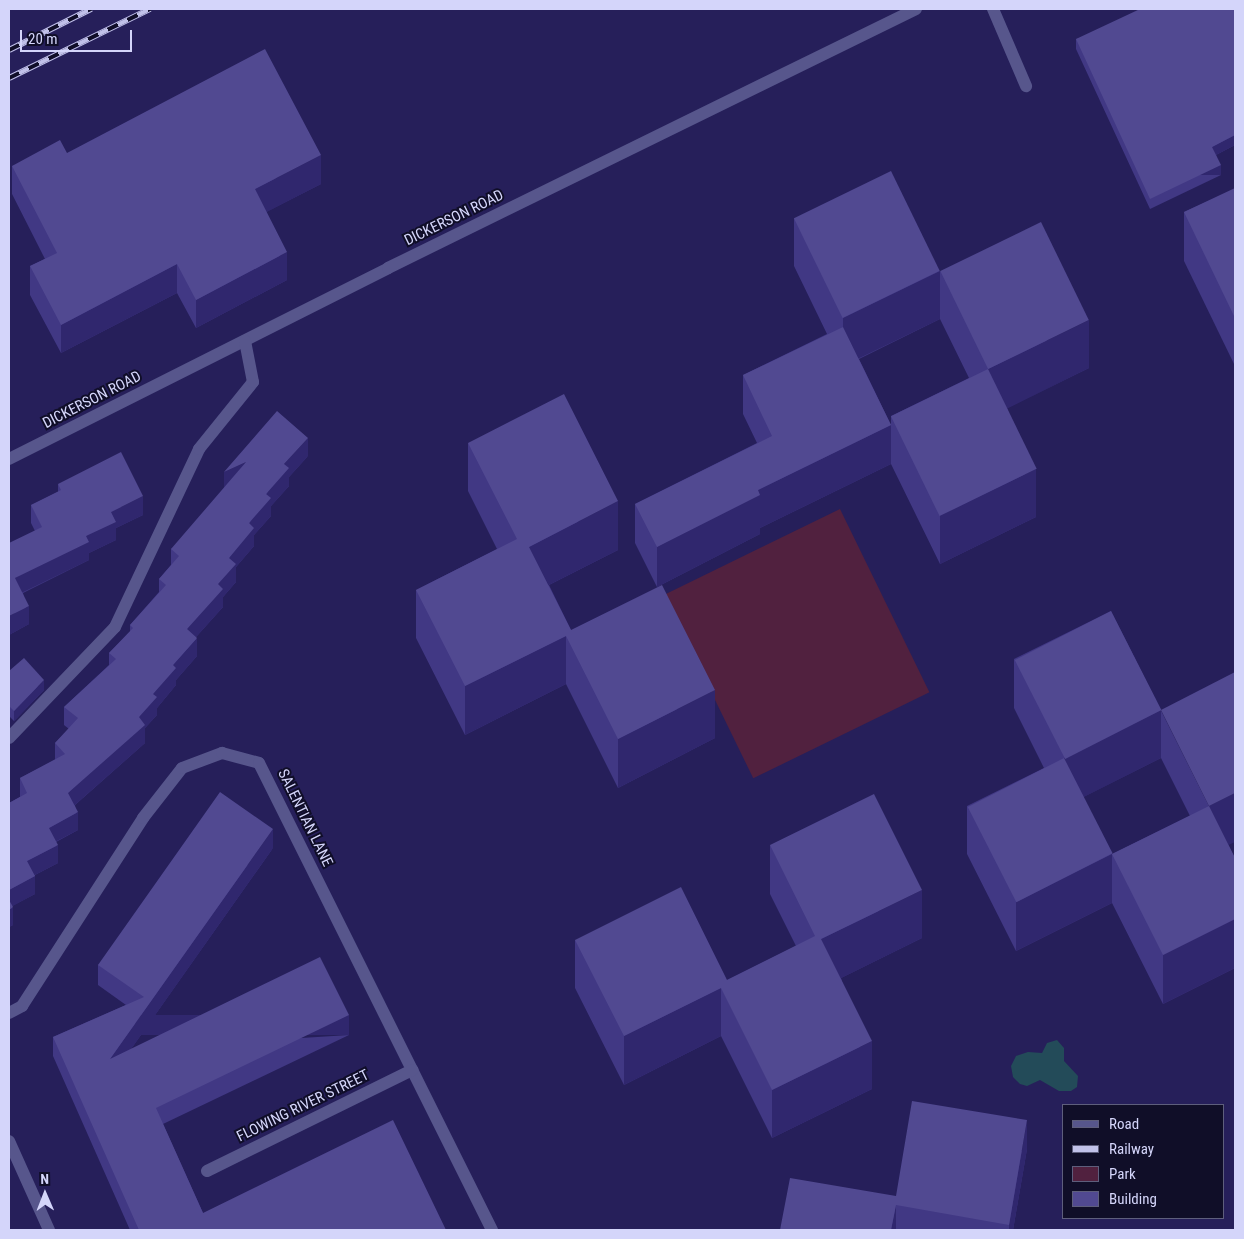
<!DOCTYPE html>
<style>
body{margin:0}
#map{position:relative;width:1244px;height:1239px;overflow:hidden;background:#261f5a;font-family:"Roboto Condensed",sans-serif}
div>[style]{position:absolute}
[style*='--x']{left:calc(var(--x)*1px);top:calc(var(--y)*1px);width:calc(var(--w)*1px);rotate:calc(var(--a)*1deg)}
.green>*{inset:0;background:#51213f;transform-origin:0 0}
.water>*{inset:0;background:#234b59}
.minor>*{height:12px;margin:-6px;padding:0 6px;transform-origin:6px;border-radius:6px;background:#57568c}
.rail>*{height:5.5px;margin-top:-2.75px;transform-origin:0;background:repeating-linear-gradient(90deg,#100e28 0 11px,#c1c1e9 0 22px);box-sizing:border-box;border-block:1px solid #c1c1e9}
.wall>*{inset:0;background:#413884}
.shaded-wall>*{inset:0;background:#30276e;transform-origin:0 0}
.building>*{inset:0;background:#514991;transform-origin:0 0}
span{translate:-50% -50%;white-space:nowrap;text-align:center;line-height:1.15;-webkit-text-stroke:4px #100e28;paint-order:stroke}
.street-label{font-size:15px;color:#d4d5fa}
.frame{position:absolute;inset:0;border:10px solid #d4d5fa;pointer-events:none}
.legend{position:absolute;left:1062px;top:1104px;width:162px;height:115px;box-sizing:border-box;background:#100e28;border:1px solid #5e5e7c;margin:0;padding:6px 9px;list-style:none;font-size:15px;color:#d4d5fa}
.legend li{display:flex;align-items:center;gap:10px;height:25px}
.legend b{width:25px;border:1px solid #5e5e7c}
.north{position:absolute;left:20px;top:1169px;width:50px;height:50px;-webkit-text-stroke:4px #100e28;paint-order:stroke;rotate:359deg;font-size:14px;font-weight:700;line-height:20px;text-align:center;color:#d4d5fa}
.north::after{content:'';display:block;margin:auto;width:18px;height:22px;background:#d4d5fa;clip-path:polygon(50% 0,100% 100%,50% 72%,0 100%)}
.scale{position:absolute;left:20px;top:30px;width:112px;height:22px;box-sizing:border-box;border:2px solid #d4d5fa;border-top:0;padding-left:6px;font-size:15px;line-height:18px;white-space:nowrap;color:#d4d5fa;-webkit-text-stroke:4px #100e28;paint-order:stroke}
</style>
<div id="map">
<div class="green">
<i style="left:840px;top:509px;width:204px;height:196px;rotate:64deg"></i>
</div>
<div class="water">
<i style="clip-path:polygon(1057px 1040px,1064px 1048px,1064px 1061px,1078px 1076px,1077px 1087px,1071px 1091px,1059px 1091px,1040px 1080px,1027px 1086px,1020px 1084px,1013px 1077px,1011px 1066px,1016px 1056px,1028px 1052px,1042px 1053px,1047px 1043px)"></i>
</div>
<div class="minor">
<i style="--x:993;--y:9;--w:84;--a:66.8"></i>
<i style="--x:9;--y:459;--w:424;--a:-26.7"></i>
<i style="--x:388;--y:268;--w:588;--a:-26.13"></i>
<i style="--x:9;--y:738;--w:153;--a:-46.3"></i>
<i style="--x:115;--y:627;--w:197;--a:-64.7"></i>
<i style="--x:199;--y:449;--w:86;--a:-51.1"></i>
<i style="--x:253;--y:382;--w:42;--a:-101"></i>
<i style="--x:9;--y:1013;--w:15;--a:-28"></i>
<i style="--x:22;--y:1006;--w:224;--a:-57.2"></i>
<i style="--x:143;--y:818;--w:63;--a:-52"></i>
<i style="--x:182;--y:768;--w:43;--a:-20.6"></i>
<i style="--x:222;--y:753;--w:38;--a:15"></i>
<i style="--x:259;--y:763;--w:522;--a:63.48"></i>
<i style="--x:9;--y:1141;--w:98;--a:65.8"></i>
<i style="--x:207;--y:1171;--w:229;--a:-26.2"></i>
</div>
<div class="rail">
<i style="--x:9;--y:50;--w:92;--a:-26.6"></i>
<i style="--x:9;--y:78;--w:157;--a:-26.1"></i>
</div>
<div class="wall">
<i style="clip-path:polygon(1235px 9px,1235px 145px,1216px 155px,1221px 175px,1150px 209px,1076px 49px,1076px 39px)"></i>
<i style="clip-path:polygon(67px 153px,321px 184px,266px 212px,287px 280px,196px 328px,177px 293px,61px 353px,30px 295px,30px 266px,45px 259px,12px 194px,12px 166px)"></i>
<i style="clip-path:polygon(1235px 189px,1235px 366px,1184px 261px,1184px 212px)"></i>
<i style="clip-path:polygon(evenodd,794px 218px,940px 271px,1089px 368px,1007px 408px,1036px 517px,940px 564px,891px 464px,760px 528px,760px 534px,657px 587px,635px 543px,635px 504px,757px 443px,743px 414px,743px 375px,827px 334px,794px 266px,794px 218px,940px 319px,969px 378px,891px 416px,891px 425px,859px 359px,940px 319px)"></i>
<i style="clip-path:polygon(468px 443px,618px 550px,549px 585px,571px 630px,715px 738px,618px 788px,566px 684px,465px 735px,416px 638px,416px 590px,497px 549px,468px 491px)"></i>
<i style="clip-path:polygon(308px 456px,289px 477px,289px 486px,271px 506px,271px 516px,254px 535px,254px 546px,236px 567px,236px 582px,223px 597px,223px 607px,196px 637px,197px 656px,176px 680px,176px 685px,157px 708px,157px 715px,145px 728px,145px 743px,75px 805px,78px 830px,56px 842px,58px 863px,35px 875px,35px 894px,12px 906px,13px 925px,9px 927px,9px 803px,20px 797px,20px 778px,55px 760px,55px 743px,69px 729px,64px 725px,64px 707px,109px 665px,109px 653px,130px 632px,130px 625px,159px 592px,159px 579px,171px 565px,171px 549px)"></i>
<i style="clip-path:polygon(58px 484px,143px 515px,116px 528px,116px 540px,89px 553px,89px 560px,23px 593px,29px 624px,9px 635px,35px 531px,31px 523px,31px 505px,58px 492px)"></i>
<i style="clip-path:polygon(evenodd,1111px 611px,1235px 858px,1235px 968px,1163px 1004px,1112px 903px,1016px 951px,967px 854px,967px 806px,1044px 768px,1014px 708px,1014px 659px,1111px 611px,1161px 758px,1190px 816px,1112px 854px,1083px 797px,1161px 758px)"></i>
<i style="clip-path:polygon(9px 671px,44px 690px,14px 721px,9px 716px)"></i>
<i style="clip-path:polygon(770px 845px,922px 938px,841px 978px,872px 1089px,772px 1138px,721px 1036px,624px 1085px,575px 988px,575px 940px,727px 980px,796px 946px,770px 894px)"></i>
<i style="clip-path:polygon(273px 848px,131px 1049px,349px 1035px,163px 1124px,203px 1213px,446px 1230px,130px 1230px,53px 1056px,53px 1037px,126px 1005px,98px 985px,98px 965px)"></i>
<i style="clip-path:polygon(1027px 1149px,1013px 1230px,780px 1230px,896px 1196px)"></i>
</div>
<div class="shaded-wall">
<i style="clip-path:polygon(1235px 135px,1235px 145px,1212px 157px,1212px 147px)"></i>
<i style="clip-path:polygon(321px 155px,321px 184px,255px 218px,255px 189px)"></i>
<i style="left:1221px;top:165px;width:10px;height:79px;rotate:90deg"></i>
<i style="clip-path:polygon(287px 252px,287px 280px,196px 328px,196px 300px)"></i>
<i style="clip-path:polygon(177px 264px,177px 293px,61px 353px,61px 325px)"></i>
<i style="clip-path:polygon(940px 271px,940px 319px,843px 366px,843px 318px)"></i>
<i style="clip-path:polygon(1089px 320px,1089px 368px,988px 418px,988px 369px)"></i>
<i style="clip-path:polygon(891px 425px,891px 464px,760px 528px,760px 534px,657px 587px,657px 547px,758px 490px)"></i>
<i style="clip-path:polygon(308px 438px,308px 456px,289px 477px,289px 486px,271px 506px,271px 516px,254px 535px,254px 546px,236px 567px,236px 582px,223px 597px,223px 607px,187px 647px,187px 629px,218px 584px,229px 558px,284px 464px)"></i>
<i style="clip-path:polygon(246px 462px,224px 490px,224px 472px)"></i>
<i style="clip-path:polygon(1036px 469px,1036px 517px,940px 564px,940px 515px)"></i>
<i style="clip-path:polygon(143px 496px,143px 515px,116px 528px,116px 540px,89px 553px,89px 560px,15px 596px,15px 578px,86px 536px,111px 512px)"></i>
<i style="clip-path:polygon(618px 501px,618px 550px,529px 595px,529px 547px)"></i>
<i style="clip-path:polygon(29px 606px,29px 624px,9px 635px,9px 616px)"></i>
<i style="clip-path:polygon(566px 636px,566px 684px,465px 735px,465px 686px)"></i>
<i style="clip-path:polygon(197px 638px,197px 656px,176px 680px,176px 685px,157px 708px,157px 715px,145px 728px,145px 743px,68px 811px,68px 793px,139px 717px,153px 694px,173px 665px)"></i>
<i style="clip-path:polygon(44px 680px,44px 690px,14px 721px,14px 711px)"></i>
<i style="clip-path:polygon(715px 690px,715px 738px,618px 788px,618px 739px)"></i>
<i style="clip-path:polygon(1161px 710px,1161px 758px,1064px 807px,1064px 758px)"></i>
<i style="clip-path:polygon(1235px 793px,1235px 842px,1209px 854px,1209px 806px)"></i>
<i style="clip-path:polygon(78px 812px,78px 830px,49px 845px,49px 828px)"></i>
<i style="clip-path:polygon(273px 829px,273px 848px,110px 1079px,110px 1059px)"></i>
<i style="clip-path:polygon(58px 845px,58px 863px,27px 879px,27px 861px)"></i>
<i style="clip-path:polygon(1112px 854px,1112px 903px,1016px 951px,1016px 902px)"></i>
<i style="clip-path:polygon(35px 876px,35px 894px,9px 908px,9px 890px)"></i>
<i style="clip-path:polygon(922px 890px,922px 938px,821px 988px,821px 939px)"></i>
<i style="clip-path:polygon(13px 907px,13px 925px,9px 927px,9px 910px)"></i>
<i style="clip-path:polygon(1235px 919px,1235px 968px,1163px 1004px,1163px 955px)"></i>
<i style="clip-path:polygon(721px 988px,721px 1036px,624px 1085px,624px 1036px)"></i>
<i style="left:349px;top:1015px;width:20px;height:214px;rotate:90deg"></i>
<i style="clip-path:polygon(872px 1041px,872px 1089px,772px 1138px,772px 1090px)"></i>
<i style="clip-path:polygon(1027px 1120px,1027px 1149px,1013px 1230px,1009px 1230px,1009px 1225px)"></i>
<i style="clip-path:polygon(896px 1205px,896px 1230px,891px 1230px)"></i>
</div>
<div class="building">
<i style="clip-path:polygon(1140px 9px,1235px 9px,1235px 135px,1212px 147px,1221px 165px,1150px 199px,1076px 39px)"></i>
<i style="clip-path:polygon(265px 49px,321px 155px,255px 189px,287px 252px,196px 300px,177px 264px,61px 325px,30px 266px,57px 253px,12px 166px,60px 140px,67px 153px)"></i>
<i style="left:891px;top:171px;width:111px;height:108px;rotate:64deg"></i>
<i style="clip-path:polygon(1235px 188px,1235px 318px,1184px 212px)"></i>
<i style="left:1041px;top:222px;width:109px;height:112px;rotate:64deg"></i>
<i style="clip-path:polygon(843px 327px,891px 425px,758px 490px,760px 495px,657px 547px,635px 504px,772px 436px,743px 375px)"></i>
<i style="left:988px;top:369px;width:111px;height:108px;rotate:64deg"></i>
<i style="clip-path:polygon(564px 394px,618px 501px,529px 547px,571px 630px,662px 585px,715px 690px,618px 739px,566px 636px,465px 686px,416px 590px,517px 539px,468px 443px)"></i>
<i style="clip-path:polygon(277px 411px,308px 438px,284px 464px,289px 468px,266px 494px,271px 498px,249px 523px,254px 528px,229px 558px,236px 564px,218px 584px,223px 589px,187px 629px,197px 638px,173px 665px,176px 668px,153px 694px,157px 697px,139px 717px,145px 725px,68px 793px,78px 812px,49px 828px,58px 845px,27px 861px,35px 876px,9px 890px,9px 803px,27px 793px,20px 778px,65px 754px,55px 743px,78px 718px,64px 707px,116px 659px,109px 653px,133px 628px,130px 625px,166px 585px,159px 579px,179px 556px,171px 549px,246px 462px,224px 472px)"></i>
<i style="clip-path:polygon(121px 452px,143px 496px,111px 512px,116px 522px,86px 536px,89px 542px,15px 578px,29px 606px,9px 616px,9px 543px,42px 527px,31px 505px,61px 490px,58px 484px)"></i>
<i style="left:1111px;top:611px;width:111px;height:108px;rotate:63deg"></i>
<i style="clip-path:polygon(24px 658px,44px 680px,14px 711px,9px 706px,9px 671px)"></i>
<i style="clip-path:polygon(1235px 672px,1235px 793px,1209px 806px,1161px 710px)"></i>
<i style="left:1064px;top:758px;width:107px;height:108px;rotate:63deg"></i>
<i style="clip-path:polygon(220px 792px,273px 829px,110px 1059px,320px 957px,349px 1015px,156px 1108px,203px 1213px,393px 1120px,446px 1230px,144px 1230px,144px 1229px,139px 1230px,53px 1037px,144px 997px,98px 965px)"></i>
<i style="clip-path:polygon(874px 794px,922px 890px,821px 939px,872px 1041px,772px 1090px,721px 988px,624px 1036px,575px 940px,681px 887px,727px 980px,815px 936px,770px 845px)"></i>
<i style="clip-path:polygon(1209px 806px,1235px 858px,1235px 919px,1163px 955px,1112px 854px)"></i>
<i style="clip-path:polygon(9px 900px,13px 907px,9px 910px)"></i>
<i style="clip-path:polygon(912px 1101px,1027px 1120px,1009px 1225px,896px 1205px,891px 1230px,780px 1230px,790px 1178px,896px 1196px)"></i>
</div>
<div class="street-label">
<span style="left:454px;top:218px;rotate:-26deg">DICKERSON ROAD</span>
<span style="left:92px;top:400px;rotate:-27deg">DICKERSON ROAD</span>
<span style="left:305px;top:818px;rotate:64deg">SALENTIAN LANE</span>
<span style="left:303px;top:1106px;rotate:-26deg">FLOWING RIVER STREET</span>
</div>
<div class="frame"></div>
<ul class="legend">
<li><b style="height:6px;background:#57568c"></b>Road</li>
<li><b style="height:6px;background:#c1c1e9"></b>Railway</li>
<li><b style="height:14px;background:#51213f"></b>Park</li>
<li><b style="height:14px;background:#514991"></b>Building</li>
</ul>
<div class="north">N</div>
<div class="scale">20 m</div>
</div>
